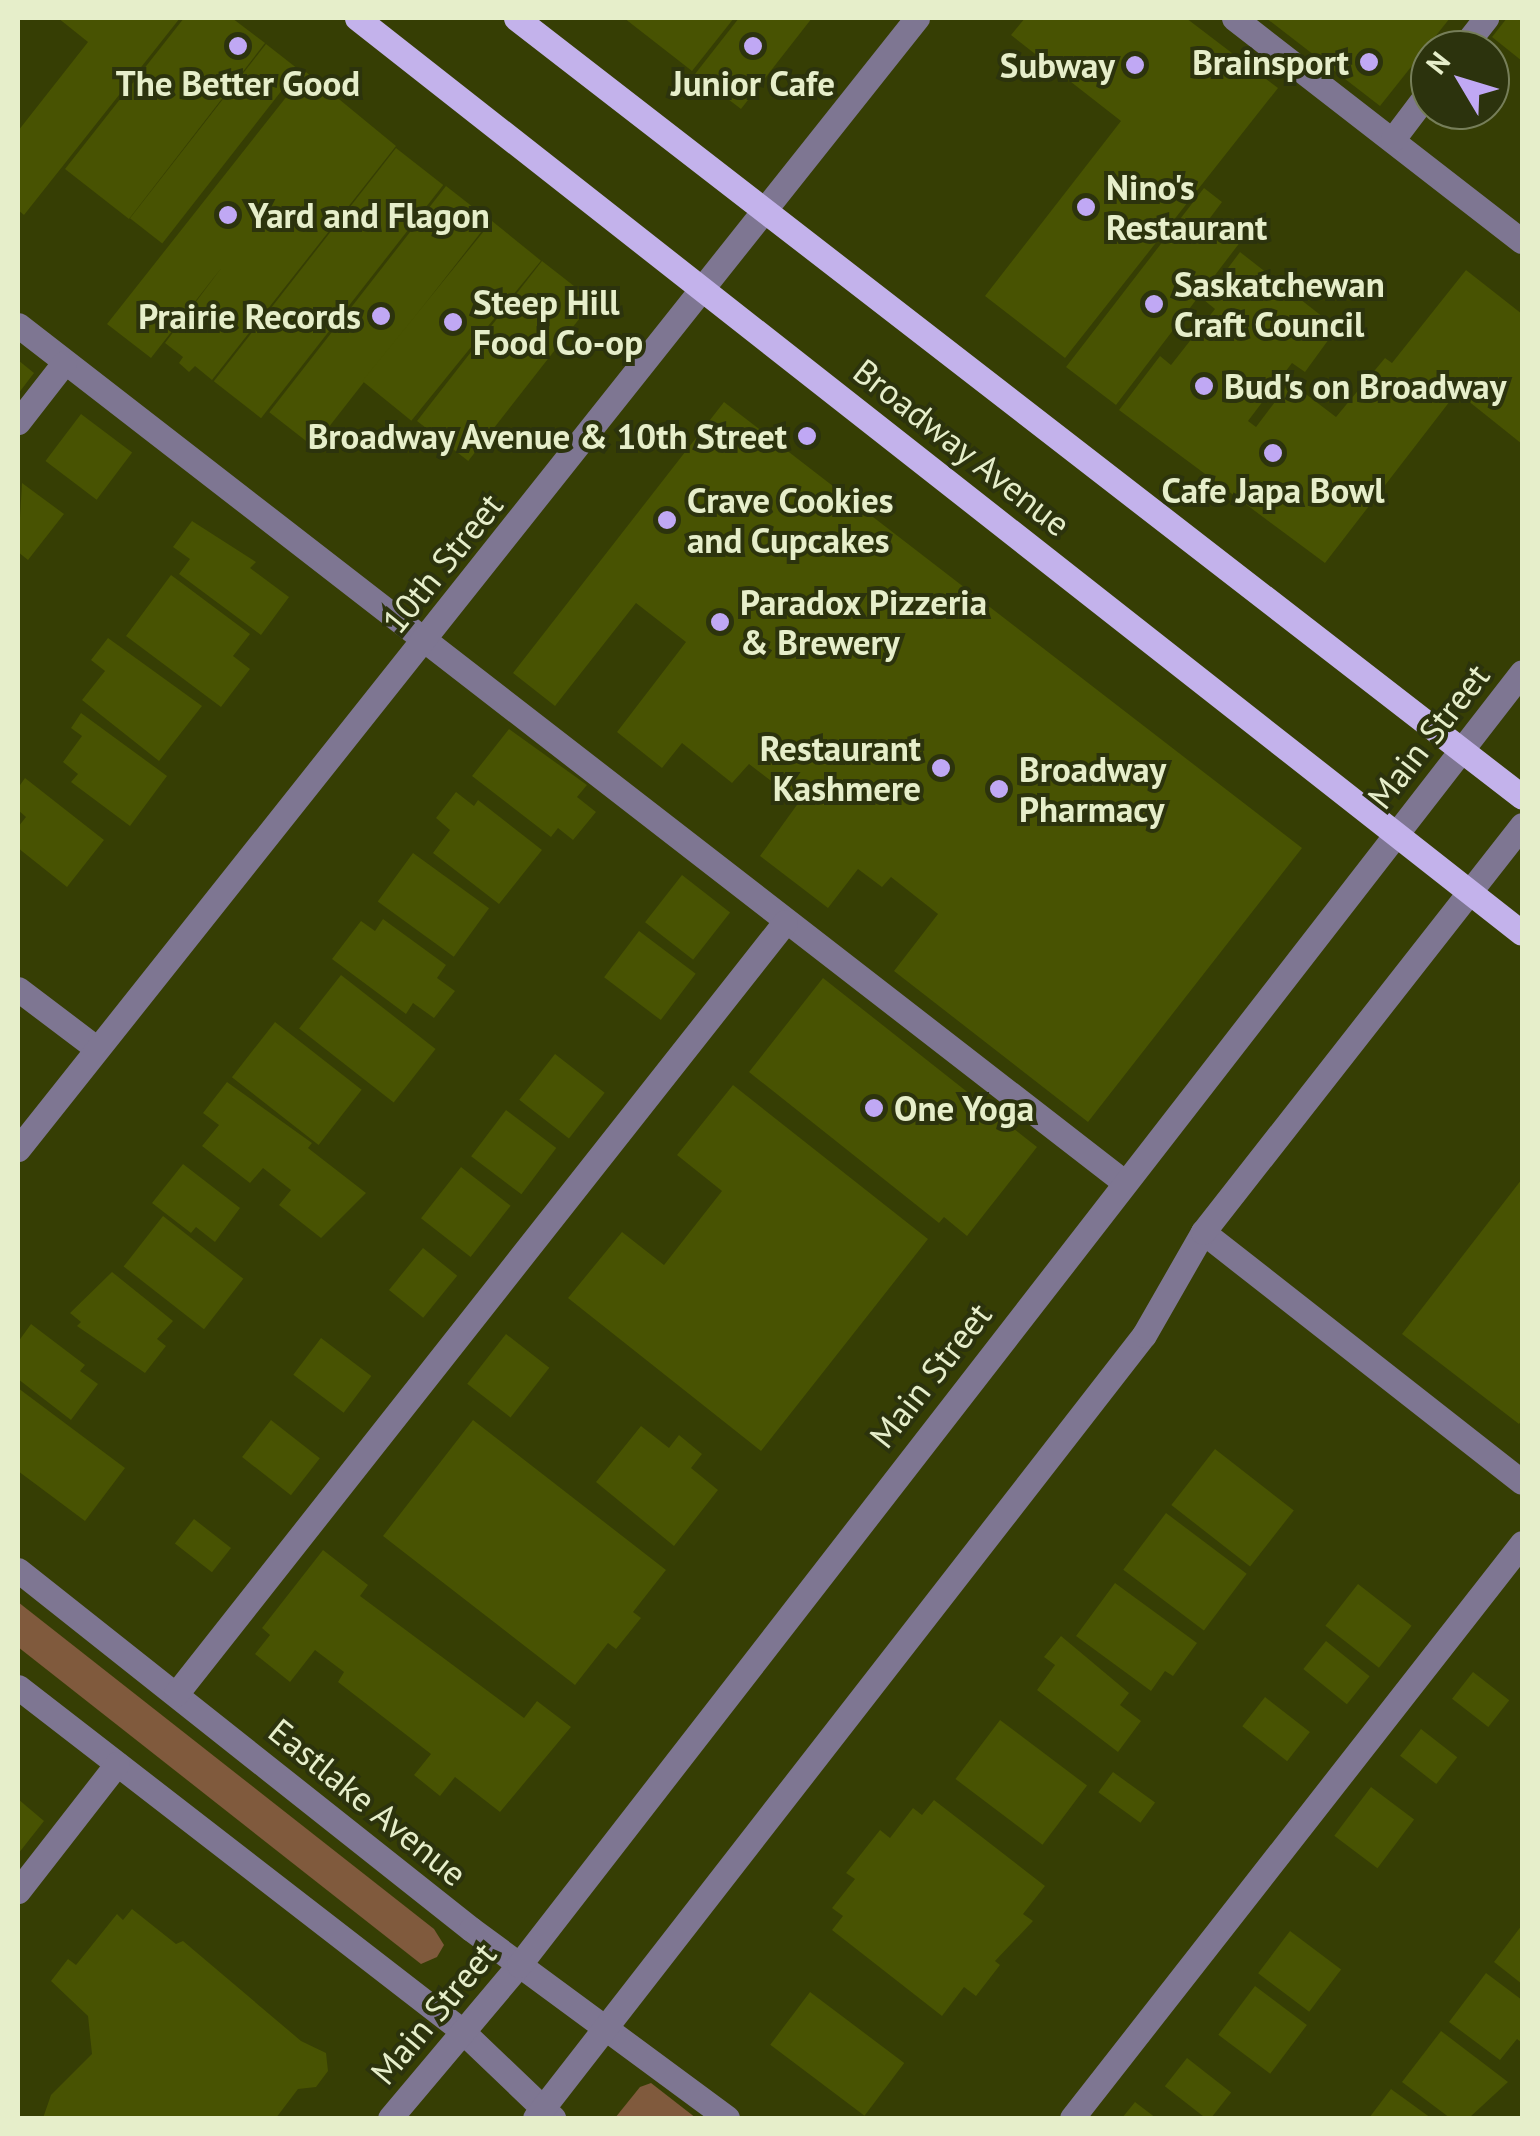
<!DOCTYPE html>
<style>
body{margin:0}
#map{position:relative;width:1540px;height:2136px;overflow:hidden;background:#363e04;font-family:"PT Sans",sans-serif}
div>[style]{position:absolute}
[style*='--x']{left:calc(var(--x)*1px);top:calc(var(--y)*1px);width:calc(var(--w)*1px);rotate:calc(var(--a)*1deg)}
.green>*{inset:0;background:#805a3d}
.building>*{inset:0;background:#485302;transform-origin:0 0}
.minor>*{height:25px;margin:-12.5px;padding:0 12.5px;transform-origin:12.5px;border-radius:12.5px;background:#7e7692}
.major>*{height:25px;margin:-12.5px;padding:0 12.5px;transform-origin:12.5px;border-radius:12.5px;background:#c3b2eb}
.dots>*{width:28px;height:28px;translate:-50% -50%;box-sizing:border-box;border:5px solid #2c330d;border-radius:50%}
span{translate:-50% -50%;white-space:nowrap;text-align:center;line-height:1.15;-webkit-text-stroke:8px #2c330d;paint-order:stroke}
.poi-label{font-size:35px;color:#e6eeca;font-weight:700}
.right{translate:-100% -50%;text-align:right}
.left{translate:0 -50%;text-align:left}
.street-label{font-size:35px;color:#e6eeca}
.frame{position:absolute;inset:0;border:20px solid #e6eeca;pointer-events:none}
.north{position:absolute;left:1410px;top:30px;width:100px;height:100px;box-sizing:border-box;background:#2c330d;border:2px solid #767e59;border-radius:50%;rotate:308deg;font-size:28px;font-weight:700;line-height:40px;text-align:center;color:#e6eeca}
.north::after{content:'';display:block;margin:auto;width:35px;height:45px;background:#c0a8f4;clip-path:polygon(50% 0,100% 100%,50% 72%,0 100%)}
</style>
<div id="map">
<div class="green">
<i style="clip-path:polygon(18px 1602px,434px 1929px,444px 1945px,437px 1957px,421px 1964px,18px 1647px)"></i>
<i style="clip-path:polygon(651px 2083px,696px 2118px,615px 2118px,640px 2087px)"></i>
</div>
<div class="building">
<i style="clip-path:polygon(58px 18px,180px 18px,24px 215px,18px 210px,18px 131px,88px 42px)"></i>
<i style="clip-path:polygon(184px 18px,232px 18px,265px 43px,129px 219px,65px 169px)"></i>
<i style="clip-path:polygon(624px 18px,734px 18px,692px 71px)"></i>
<i style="clip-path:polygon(739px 18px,812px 18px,741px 109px,695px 74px)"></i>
<i style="clip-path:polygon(1025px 18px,1186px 18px,1278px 88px,1065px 358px,985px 296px,1121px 121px,1011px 35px)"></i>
<i style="clip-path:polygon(1266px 18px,1450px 18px,1380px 106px)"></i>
<i style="clip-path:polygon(1507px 18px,1522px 18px,1522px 61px,1492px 37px)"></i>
<i style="left:266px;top:44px;width:41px;height:221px;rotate:38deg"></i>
<i style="clip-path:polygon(306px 72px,396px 146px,212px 380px,195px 366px,189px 372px,179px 363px,183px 357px,165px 343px,222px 267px,151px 358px,107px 324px)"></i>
<i style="left:396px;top:148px;width:60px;height:296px;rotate:38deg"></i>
<i style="left:446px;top:186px;width:56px;height:287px;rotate:38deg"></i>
<i style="clip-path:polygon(1204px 188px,1222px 202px,1210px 218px,1241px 241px,1116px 405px,1066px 367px)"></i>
<i style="left:492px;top:221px;width:63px;height:206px;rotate:39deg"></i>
<i style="clip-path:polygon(1240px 252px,1337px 328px,1305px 372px,1292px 363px,1248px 421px,1256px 427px,1290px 382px,1336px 417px,1385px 358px,1392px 363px,1466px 270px,1522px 314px,1522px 444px,1457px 392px,1325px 563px,1119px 410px,1160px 356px,1171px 365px,1215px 309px,1204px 300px)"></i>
<i style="left:542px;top:261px;width:65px;height:203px;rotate:38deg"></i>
<i style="clip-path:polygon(18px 360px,34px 373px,18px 394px)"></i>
<i style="clip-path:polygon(724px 402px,1302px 848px,1088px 1122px,894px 971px,938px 914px,891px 877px,882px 887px,858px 869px,828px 908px,760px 856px,799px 802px,749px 764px,732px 783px,682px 743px,662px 768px,617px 732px,686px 642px,636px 603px,555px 706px,513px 673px)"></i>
<i style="left:81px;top:414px;width:64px;height:59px;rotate:37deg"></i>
<i style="clip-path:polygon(22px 483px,64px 514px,28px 560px,18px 552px)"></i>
<i style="clip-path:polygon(192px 521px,256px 562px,250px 568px,289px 597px,261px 635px,179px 574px,190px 559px,173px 547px)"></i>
<i style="clip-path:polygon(171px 575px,250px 634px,233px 656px,250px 669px,221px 707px,126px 636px)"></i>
<i style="clip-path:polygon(108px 638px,202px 706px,159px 761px,82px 700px,105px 671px,91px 660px)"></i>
<i style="clip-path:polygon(81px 713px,167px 776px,130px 826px,71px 782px,78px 774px,63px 762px,82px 736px,71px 728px)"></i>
<i style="clip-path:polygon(509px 729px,587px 785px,577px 797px,596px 812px,573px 840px,558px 828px,551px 837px,472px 776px)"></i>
<i style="clip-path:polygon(25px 778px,104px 840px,67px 887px,18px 848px,18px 827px,26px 817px,18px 810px,18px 788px)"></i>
<i style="clip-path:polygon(456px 792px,474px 806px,478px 800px,542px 850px,499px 904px,433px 853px,450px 830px,436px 818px)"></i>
<i style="left:413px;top:853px;width:94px;height:60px;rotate:36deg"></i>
<i style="left:682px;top:875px;width:61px;height:60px;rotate:38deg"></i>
<i style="clip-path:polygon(383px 919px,446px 965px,437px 978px,455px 991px,434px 1018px,413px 1003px,406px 1014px,332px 959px,361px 921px,375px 931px)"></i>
<i style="left:639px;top:931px;width:71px;height:58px;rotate:37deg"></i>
<i style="left:341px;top:975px;width:120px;height:68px;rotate:38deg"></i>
<i style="clip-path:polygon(823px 978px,1037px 1147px,967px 1236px,944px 1217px,939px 1223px,749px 1072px)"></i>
<i style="left:275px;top:1022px;width:110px;height:70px;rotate:38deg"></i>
<i style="left:555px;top:1054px;width:63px;height:58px;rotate:38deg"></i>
<i style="clip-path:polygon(227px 1082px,312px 1143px,308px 1148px,366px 1193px,321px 1238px,279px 1205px,291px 1190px,263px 1168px,250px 1183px,202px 1146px,219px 1125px,203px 1113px)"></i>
<i style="clip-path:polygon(733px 1085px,928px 1239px,761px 1451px,568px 1298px,622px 1232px,664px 1265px,722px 1191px,677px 1155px)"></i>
<i style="left:506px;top:1110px;width:63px;height:58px;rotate:37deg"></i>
<i style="clip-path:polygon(183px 1164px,240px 1208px,215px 1242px,196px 1227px,191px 1233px,152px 1203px)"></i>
<i style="left:461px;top:1167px;width:63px;height:65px;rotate:38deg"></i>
<i style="clip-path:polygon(1522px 1179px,1522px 1420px,1519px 1424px,1402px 1334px)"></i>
<i style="left:163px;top:1216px;width:102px;height:64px;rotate:38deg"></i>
<i style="left:423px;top:1248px;width:44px;height:54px;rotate:39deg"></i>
<i style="clip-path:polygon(112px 1272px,173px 1321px,157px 1339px,166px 1346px,145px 1373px,77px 1326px,81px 1322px,70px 1313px)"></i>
<i style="clip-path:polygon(31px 1324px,85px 1365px,80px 1371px,98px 1384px,71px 1420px,18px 1379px,18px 1342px)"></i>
<i style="left:506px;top:1334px;width:55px;height:63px;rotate:38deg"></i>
<i style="left:321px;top:1338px;width:63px;height:46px;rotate:37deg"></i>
<i style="clip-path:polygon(18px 1388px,125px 1468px,85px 1521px,18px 1471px)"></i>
<i style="left:271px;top:1420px;width:62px;height:47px;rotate:38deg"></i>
<i style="clip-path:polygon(473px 1420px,666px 1570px,633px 1612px,641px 1618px,616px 1649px,608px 1643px,575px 1685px,383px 1536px)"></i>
<i style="clip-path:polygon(641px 1426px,669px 1448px,679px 1435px,702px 1454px,691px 1468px,718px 1490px,674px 1546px,596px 1482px)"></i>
<i style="left:1215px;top:1449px;width:100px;height:71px;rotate:38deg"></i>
<i style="left:1166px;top:1513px;width:101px;height:71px;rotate:37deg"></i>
<i style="left:194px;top:1519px;width:47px;height:31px;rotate:38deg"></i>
<i style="clip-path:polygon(323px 1550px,368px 1585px,360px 1596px,524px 1718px,537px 1701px,571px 1727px,500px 1812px,455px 1777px,440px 1796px,414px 1775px,431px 1754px,338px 1682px,344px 1672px,315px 1650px,290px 1682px,255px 1654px,270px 1635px,262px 1628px)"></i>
<i style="clip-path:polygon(1115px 1583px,1197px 1643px,1173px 1676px,1165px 1671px,1151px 1691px,1076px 1636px)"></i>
<i style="left:1358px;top:1584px;width:68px;height:53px;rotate:38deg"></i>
<i style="clip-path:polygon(1061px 1636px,1129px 1693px,1120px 1705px,1141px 1721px,1118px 1752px,1037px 1690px,1055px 1665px,1044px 1657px)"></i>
<i style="left:1326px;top:1641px;width:56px;height:36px;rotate:39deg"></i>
<i style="left:1473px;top:1672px;width:46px;height:34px;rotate:38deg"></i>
<i style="left:1265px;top:1697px;width:57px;height:37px;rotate:38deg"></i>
<i style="left:1000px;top:1720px;width:109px;height:74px;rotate:37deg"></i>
<i style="left:1421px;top:1729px;width:46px;height:34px;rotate:38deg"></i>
<i style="left:1113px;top:1772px;width:52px;height:25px;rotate:36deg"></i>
<i style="left:1371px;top:1787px;width:54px;height:61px;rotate:37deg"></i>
<i style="clip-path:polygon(18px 1799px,44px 1821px,18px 1854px)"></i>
<i style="clip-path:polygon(934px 1800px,1045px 1886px,1023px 1914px,1033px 1921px,995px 1961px,1000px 1965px,976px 1996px,964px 1987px,942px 2016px,832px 1930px,843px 1916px,832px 1908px,855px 1879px,846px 1873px,880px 1830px,890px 1838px,913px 1808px,922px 1815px)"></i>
<i style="clip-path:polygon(132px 1909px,176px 1944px,183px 1941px,301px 2041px,326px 2053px,328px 2071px,316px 2087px,298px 2089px,276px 2118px,43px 2118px,51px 2095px,92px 2054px,88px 2016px,51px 1981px,68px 1959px,76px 1965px,117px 1914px,123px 1920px)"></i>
<i style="clip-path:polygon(1522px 1925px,1522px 1984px,1494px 1962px)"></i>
<i style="left:1290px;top:1931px;width:64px;height:53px;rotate:37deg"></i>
<i style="clip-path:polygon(1486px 1973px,1522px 2000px,1522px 2043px,1517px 2039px,1500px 2060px,1449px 2022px)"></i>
<i style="left:1255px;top:1986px;width:65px;height:61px;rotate:37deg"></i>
<i style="left:810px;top:1992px;width:118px;height:66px;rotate:37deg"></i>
<i style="clip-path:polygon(1441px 2031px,1508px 2082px,1469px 2118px,1450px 2118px,1402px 2082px)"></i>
<i style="left:1187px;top:2058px;width:56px;height:36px;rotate:38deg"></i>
<i style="clip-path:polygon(1391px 2089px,1431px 2118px,1369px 2118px)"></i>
<i style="clip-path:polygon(1135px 2102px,1156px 2118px,1122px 2118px)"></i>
</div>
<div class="minor">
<i style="--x:1234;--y:18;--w:364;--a:37.8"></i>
<i style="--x:1461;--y:50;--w:41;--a:-52"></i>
<i style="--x:1393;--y:139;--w:61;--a:-52.9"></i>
<i style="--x:18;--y:325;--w:1399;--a:37.77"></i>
<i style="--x:18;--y:422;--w:75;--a:-52.1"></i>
<i style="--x:18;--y:989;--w:98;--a:37.1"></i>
<i style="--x:18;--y:1149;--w:1445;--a:-51.52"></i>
<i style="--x:1203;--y:1232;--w:405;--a:38.1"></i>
<i style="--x:18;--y:1570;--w:578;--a:38.4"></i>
<i style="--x:471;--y:1929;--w:318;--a:36.4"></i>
<i style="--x:18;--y:1687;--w:559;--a:37.73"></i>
<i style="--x:460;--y:2029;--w:129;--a:43.7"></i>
<i style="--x:176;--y:1694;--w:983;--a:-51.73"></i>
<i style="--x:18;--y:1891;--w:161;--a:-52.1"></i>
<i style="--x:390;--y:2118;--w:200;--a:-49.9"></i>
<i style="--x:519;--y:1965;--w:1636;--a:-52.2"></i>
<i style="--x:535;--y:2118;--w:992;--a:-52.13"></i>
<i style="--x:1144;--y:1335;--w:119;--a:-60.2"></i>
<i style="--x:1203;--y:1232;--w:517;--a:-51.91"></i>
<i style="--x:1072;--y:2118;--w:730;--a:-51.95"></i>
</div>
<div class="major">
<i style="--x:357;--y:18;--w:1481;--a:38.15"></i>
<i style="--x:516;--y:18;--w:1272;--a:37.75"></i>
</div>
<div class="dots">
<i style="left:238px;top:46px;background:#c0a8f4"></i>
<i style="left:753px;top:46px;background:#c0a8f4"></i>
<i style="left:1369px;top:62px;background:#c0a8f4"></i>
<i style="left:1135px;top:65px;background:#c0a8f4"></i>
<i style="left:1086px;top:207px;background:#c0a8f4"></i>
<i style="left:228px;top:215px;background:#c0a8f4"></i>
<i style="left:1154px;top:304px;background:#c0a8f4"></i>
<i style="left:381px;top:316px;background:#c0a8f4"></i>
<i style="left:453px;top:322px;background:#c0a8f4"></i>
<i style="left:1204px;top:386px;background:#c0a8f4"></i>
<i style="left:807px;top:436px;background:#c0a8f4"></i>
<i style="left:1273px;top:453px;background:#c0a8f4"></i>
<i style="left:667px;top:520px;background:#c0a8f4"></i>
<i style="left:720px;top:622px;background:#c0a8f4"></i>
<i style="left:941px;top:768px;background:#c0a8f4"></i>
<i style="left:999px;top:789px;background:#c0a8f4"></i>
<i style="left:874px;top:1108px;background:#c0a8f4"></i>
</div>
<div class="poi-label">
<span class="right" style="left:1349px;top:62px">Brainsport</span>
<span class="right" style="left:1115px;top:65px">Subway</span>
<span style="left:238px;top:83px">The Better Good</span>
<span style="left:753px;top:83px">Junior Cafe</span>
<span class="left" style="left:1106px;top:207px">Nino's<br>Restaurant</span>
<span class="left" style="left:248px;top:215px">Yard and Flagon</span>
<span class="left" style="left:1174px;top:304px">Saskatchewan<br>Craft Council</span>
<span class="left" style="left:473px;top:322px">Steep Hill<br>Food Co-op</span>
<span class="right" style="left:361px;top:316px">Prairie Records</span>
<span class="left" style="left:1224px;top:386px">Bud's on Broadway</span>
<span class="right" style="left:787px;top:436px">Broadway Avenue &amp; 10th Street</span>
<span style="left:1273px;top:490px">Cafe Japa Bowl</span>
<span class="left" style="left:687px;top:520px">Crave Cookies<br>and Cupcakes</span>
<span class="left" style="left:740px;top:622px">Paradox Pizzeria<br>&amp; Brewery</span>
<span class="right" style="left:921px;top:768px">Restaurant<br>Kashmere</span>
<span class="left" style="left:1019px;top:789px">Broadway<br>Pharmacy</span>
<span class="left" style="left:894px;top:1108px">One Yoga</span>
</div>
<div class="street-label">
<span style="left:962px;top:447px;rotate:38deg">Broadway Avenue</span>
<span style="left:442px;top:563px;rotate:-51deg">10th Street</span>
<span style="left:1428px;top:736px;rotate:-52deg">Main Street</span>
<span style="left:930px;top:1375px;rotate:-52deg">Main Street</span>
<span style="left:368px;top:1802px;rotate:39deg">Eastlake Avenue</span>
<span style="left:433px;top:2013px;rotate:-50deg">Main Street</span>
</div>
<div class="frame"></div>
<div class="north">N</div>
</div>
